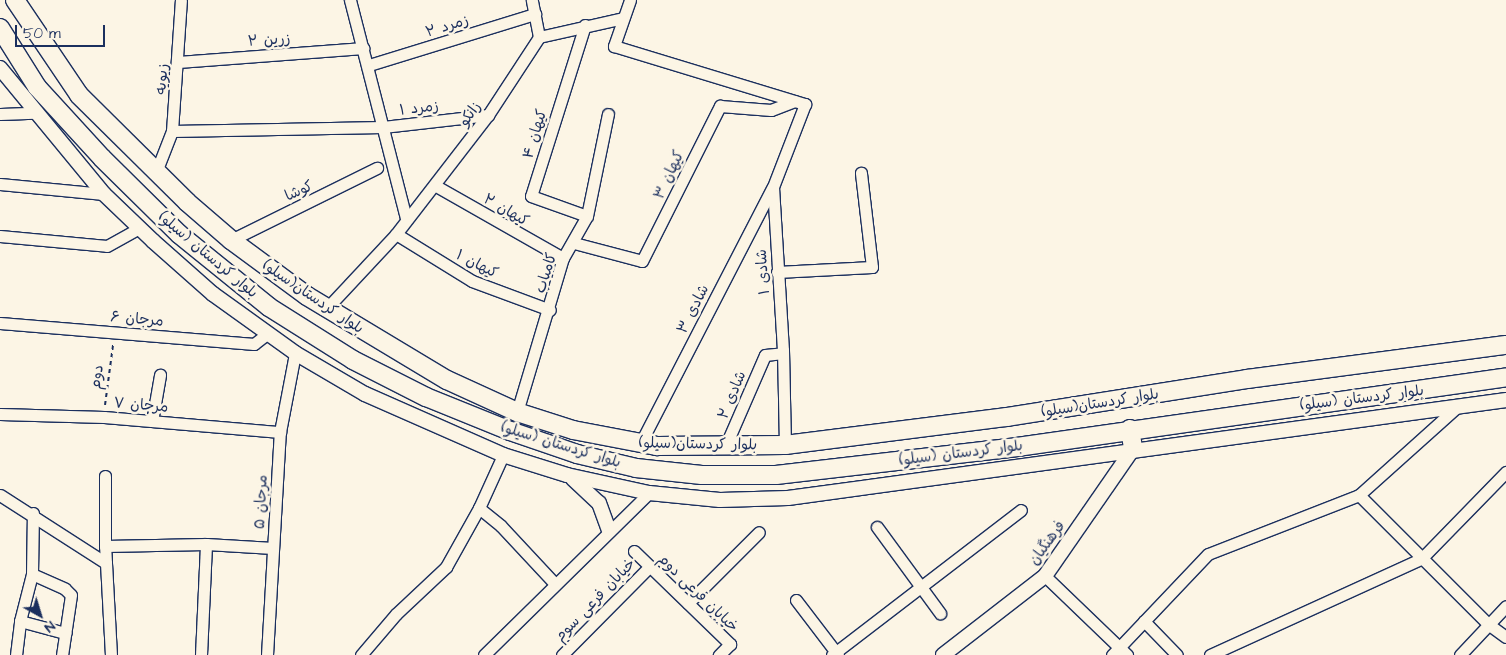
<!DOCTYPE html>
<meta charset="utf-8">
<style>
body{margin:0}
#map{position:relative;width:1506px;height:655px;overflow:hidden;background:#fcf5e5;font-family:"Architects Daughter","Playpen Sans Arabic",sans-serif}
div>[style]{position:absolute}
[style*='--x']{left:calc(var(--x)*1px);top:calc(var(--y)*1px);width:calc(var(--w)*1px);rotate:calc(var(--a)*1deg)}
.path>*{height:2px;margin-top:-1px;transform-origin:0;background:repeating-linear-gradient(90deg,#1b2f5e 0 4px,transparent 0 8px)}
.roads{filter:drop-shadow(1px 0 #1b2f5e) drop-shadow(-1px 0 #1b2f5e) drop-shadow(0 1px #1b2f5e) drop-shadow(0 -1px #1b2f5e)}
.minor>*{height:11px;margin:-5.5px;padding:0 5.5px;transform-origin:5.5px;border-radius:5.5px;background:#fcf5e5}
.tertiary>*{height:14px;margin:-7px;padding:0 7px;transform-origin:7px;border-radius:7px;background:#fcf5e5}
.primary>*{height:18px;margin:-9px;padding:0 9px;transform-origin:9px;border-radius:9px;background:#fcf5e5}
span{translate:-50% -50%;white-space:nowrap;text-align:center;line-height:1.15;-webkit-text-stroke:5px #fcf5e5;paint-order:stroke}
.street-label{font-size:15px;color:#1b2f5e}
.north{position:absolute;left:15px;top:590px;width:50px;height:50px;-webkit-text-stroke:4px #fcf5e5;paint-order:stroke;rotate:141deg;font-size:14px;font-weight:700;line-height:20px;text-align:center;color:#1b2f5e}
.north::after{content:'';display:block;margin:auto;width:18px;height:22px;background:#1b2f5e;clip-path:polygon(50% 0,100% 100%,50% 72%,0 100%)}
.scale{position:absolute;left:15px;top:25px;width:90px;height:22px;box-sizing:border-box;border:2px solid #1b2f5e;border-top:0;padding-left:6px;font-size:15px;line-height:18px;white-space:nowrap;color:#1b2f5e;-webkit-text-stroke:4px #fcf5e5;paint-order:stroke}
</style>
<div id="map">
<div class="path">
<i style="--x:105;--y:405;--w:61;--a:-82.4"></i>
</div>
<div class="roads">
<div class="minor">
<i style="--x:350;--y:0;--w:225;--a:75.6"></i>
<i style="--x:630;--y:0;--w:49;--a:109.2"></i>
<i style="--x:614;--y:46;--w:200;--a:16.9"></i>
<i style="--x:805;--y:104;--w:89;--a:111.1"></i>
<i style="--x:773;--y:187;--w:163;--a:86.5"></i>
<i style="--x:783;--y:350;--w:95;--a:88.8"></i>
<i style="--x:585;--y:25;--w:179;--a:107.5"></i>
<i style="--x:531;--y:196;--w:59;--a:19.7"></i>
<i style="--x:539;--y:37;--w:86;--a:-12.7"></i>
<i style="--x:178;--y:62;--w:186;--a:-4.3"></i>
<i style="--x:369;--y:65;--w:174;--a:-17.1"></i>
<i style="--x:0;--y:114;--w:34;--a:-2"></i>
<i style="--x:172;--y:131;--w:211;--a:-1.1"></i>
<i style="--x:383;--y:127;--w:106;--a:-6.5"></i>
<i style="--x:156;--y:172;--w:44;--a:-68.7"></i>
<i style="--x:172;--y:131;--w:131;--a:-86.1"></i>
<i style="--x:0;--y:184;--w:104;--a:5.5"></i>
<i style="--x:436;--y:186;--w:146;--a:29.6"></i>
<i style="--x:396;--y:234;--w:89;--a:31.7"></i>
<i style="--x:472;--y:281;--w:83;--a:20.4"></i>
<i style="--x:0;--y:236;--w:107;--a:5.3"></i>
<i style="--x:107;--y:246;--w:37;--a:-29"></i>
<i style="--x:231;--y:240;--w:163;--a:-26.3"></i>
<i style="--x:574;--y:243;--w:70;--a:14.8"></i>
<i style="--x:642;--y:261;--w:174;--a:-63.3"></i>
<i style="--x:720;--y:106;--w:51;--a:4.5"></i>
<i style="--x:771;--y:110;--w:25;--a:-21"></i>
<i style="--x:777;--y:272;--w:95;--a:-3"></i>
<i style="--x:872;--y:267;--w:95;--a:-96.7"></i>
<i style="--x:327;--y:308;--w:101;--a:-47"></i>
<i style="--x:396;--y:234;--w:150;--a:-52.3"></i>
<i style="--x:488;--y:115;--w:93;--a:-56.8"></i>
<i style="--x:539;--y:37;--w:38;--a:-101"></i>
<i style="--x:0;--y:323;--w:255;--a:4.7"></i>
<i style="--x:254;--y:344;--w:18;--a:-38"></i>
<i style="--x:517;--y:412;--w:161;--a:-73.4"></i>
<i style="--x:563;--y:258;--w:48;--a:-60.3"></i>
<i style="--x:587;--y:216;--w:104;--a:-78.4"></i>
<i style="--x:0;--y:414;--w:104;--a:1.7"></i>
<i style="--x:104;--y:417;--w:177;--a:4.9"></i>
<i style="--x:152;--y:421;--w:47;--a:-80.1"></i>
<i style="--x:640;--y:444;--w:288;--a:-62.7"></i>
<i style="--x:725;--y:447;--w:100;--a:-66.5"></i>
<i style="--x:765;--y:355;--w:18;--a:-6"></i>
<i style="--x:0;--y:495;--w:126;--a:32.7"></i>
<i style="--x:106;--y:563;--w:17;--a:-93"></i>
<i style="--x:105;--y:546;--w:101;--a:-1.1"></i>
<i style="--x:206;--y:544;--w:67;--a:3.4"></i>
<i style="--x:1359;--y:495;--w:182;--a:45"></i>
<i style="--x:1488;--y:624;--w:22;--a:36"></i>
<i style="--x:479;--y:508;--w:28;--a:39"></i>
<i style="--x:501;--y:526;--w:79;--a:47"></i>
<i style="--x:877;--y:527;--w:107;--a:53.8"></i>
<i style="--x:105;--y:546;--w:70;--a:-90"></i>
<i style="--x:634;--y:551;--w:134;--a:44.1"></i>
<i style="--x:730;--y:644;--w:16;--a:135"></i>
<i style="--x:106;--y:563;--w:92;--a:86.9"></i>
<i style="--x:32;--y:574;--w:36;--a:24"></i>
<i style="--x:65;--y:589;--w:8;--a:45"></i>
<i style="--x:71;--y:595;--w:61;--a:98.5"></i>
<i style="--x:1045;--y:576;--w:114;--a:43.9"></i>
<i style="--x:796;--y:600;--w:69;--a:52.6"></i>
<i style="--x:688;--y:603;--w:100;--a:-45"></i>
<i style="--x:20;--y:621;--w:47;--a:14.9"></i>
<i style="--x:1144;--y:621;--w:47;--a:45.9"></i>
<i style="--x:16;--y:655;--w:34;--a:-83"></i>
<i style="--x:20;--y:621;--w:49;--a:-75.7"></i>
<i style="--x:32;--y:574;--w:61;--a:-89.1"></i>
<i style="--x:201;--y:655;--w:111;--a:-87.4"></i>
<i style="--x:267;--y:655;--w:223;--a:-86.7"></i>
<i style="--x:280;--y:432;--w:80;--a:-79.2"></i>
<i style="--x:361;--y:655;--w:54;--a:-49.5"></i>
<i style="--x:396;--y:614;--w:69;--a:-43.2"></i>
<i style="--x:446;--y:567;--w:68;--a:-60.8"></i>
<i style="--x:479;--y:508;--w:58;--a:-65.6"></i>
<i style="--x:484;--y:655;--w:231;--a:-44.5"></i>
<i style="--x:562;--y:655;--w:124;--a:-45.3"></i>
<i style="--x:832;--y:655;--w:238;--a:-37.5"></i>
<i style="--x:1112;--y:655;--w:139;--a:-46.5"></i>
<i style="--x:1208;--y:554;--w:162;--a:-21.3"></i>
<i style="--x:1359;--y:495;--w:130;--a:-41.9"></i>
<i style="--x:1210;--y:655;--w:232;--a:-24.5"></i>
<i style="--x:1421;--y:559;--w:122;--a:-45.7"></i>
<i style="--x:1460;--y:655;--w:67;--a:-46.8"></i>
</div>
<div class="tertiary">
<i style="--x:0;--y:68;--w:163;--a:50.5"></i>
<i style="--x:104;--y:194;--w:68;--a:43.8"></i>
<i style="--x:153;--y:241;--w:80;--a:41.5"></i>
<i style="--x:213;--y:294;--w:101;--a:35.7"></i>
<i style="--x:295;--y:353;--w:81;--a:30.4"></i>
<i style="--x:365;--y:394;--w:151;--a:23.8"></i>
<i style="--x:503;--y:455;--w:67;--a:17.4"></i>
<i style="--x:567;--y:475;--w:84;--a:12.4"></i>
<i style="--x:649;--y:493;--w:71;--a:5.6"></i>
<i style="--x:720;--y:500;--w:68;--a:-1.7"></i>
<i style="--x:788;--y:498;--w:725;--a:-7.77"></i>
<i style="--x:573;--y:479;--w:35;--a:43"></i>
<i style="--x:599;--y:503;--w:29;--a:70"></i>
<i style="--x:943;--y:655;--w:129;--a:-37.8"></i>
<i style="--x:1045;--y:576;--w:155;--a:-55.3"></i>
</div>
<div class="primary">
<i style="--x:15;--y:0;--w:115;--a:56"></i>
<i style="--x:79;--y:95;--w:152;--a:44.7"></i>
<i style="--x:187;--y:202;--w:58;--a:40.8"></i>
<i style="--x:231;--y:240;--w:94;--a:36.4"></i>
<i style="--x:307;--y:296;--w:163;--a:31"></i>
<i style="--x:447;--y:380;--w:77;--a:24.6"></i>
<i style="--x:517;--y:412;--w:59;--a:17.8"></i>
<i style="--x:573;--y:430;--w:86;--a:10.8"></i>
<i style="--x:657;--y:446;--w:128;--a:-0.4"></i>
<i style="--x:785;--y:445;--w:224;--a:-7.2"></i>
<i style="--x:1007;--y:417;--w:243;--a:-9"></i>
<i style="--x:1247;--y:379;--w:261;--a:-7.5"></i>
<i style="--x:0;--y:28;--w:70;--a:57.9"></i>
<i style="--x:37;--y:87;--w:96;--a:47.5"></i>
<i style="--x:102;--y:158;--w:108;--a:44.6"></i>
<i style="--x:179;--y:234;--w:116;--a:39"></i>
<i style="--x:269;--y:307;--w:99;--a:32.2"></i>
<i style="--x:353;--y:360;--w:82;--a:26.9"></i>
<i style="--x:426;--y:397;--w:91;--a:22"></i>
<i style="--x:510;--y:431;--w:71;--a:18.9"></i>
<i style="--x:577;--y:454;--w:61;--a:13.3"></i>
<i style="--x:636;--y:468;--w:66;--a:6.1"></i>
<i style="--x:702;--y:475;--w:74;--a:0"></i>
<i style="--x:776;--y:475;--w:243;--a:-6.6"></i>
<i style="--x:1017;--y:447;--w:494;--a:-8.1"></i>
<i style="--x:1130;--y:429;--w:20;--a:81"></i>
</div>
</div>
<div class="street-label">
<span style="left:447px;top:26px;rotate:-17deg">زمرد ۲</span>
<span style="left:269px;top:40px;rotate:-4deg">زرین ۲</span>
<span style="left:162px;top:79px;rotate:-85deg">زیویه</span>
<span style="left:419px;top:108px;rotate:-7deg">زمرد ۱</span>
<span style="left:470px;top:114px;rotate:-54deg">زانکو</span>
<span style="left:535px;top:134px;rotate:-73deg">کیهان ۴</span>
<span style="left:669px;top:175px;rotate:-65deg">کیهان ۳</span>
<span style="left:299px;top:191px;rotate:-24deg">کوشا</span>
<span style="left:506px;top:210px;rotate:30deg">کیهان ۲</span>
<span style="left:208px;top:255px;rotate:40deg">بلوار کردستان (سیلو)</span>
<span style="left:477px;top:264px;rotate:27deg">کیهان ۱</span>
<span style="left:763px;top:272px;rotate:-94deg">شادی ۱</span>
<span style="left:546px;top:273px;rotate:-72deg">کامیاب</span>
<span style="left:313px;top:297px;rotate:34deg">بلوار کردستان(سیلو)</span>
<span style="left:693px;top:309px;rotate:-63deg">شادی ۳</span>
<span style="left:137px;top:319px;rotate:5deg">مرجان ۶</span>
<span style="left:97px;top:377px;rotate:-83deg">دوم</span>
<span style="left:732px;top:395px;rotate:-67deg">شادی ۲</span>
<span style="left:1362px;top:398px;rotate:-7deg">بلوار کردستان (سیلو)</span>
<span style="left:1100px;top:403px;rotate:-9deg">بلوار کردستان(سیلو)</span>
<span style="left:141px;top:405px;rotate:5deg">مرجان ۷</span>
<span style="left:698px;top:444px;rotate:1deg">بلوار کردستان(سیلو)</span>
<span style="left:561px;top:445px;rotate:17deg">بلوار کردستان (سیلو)</span>
<span style="left:961px;top:453px;rotate:-7deg">بلوار کردستان (سیلو)</span>
<span style="left:261px;top:502px;rotate:-87deg">مرجان ۵</span>
<span style="left:1047px;top:543px;rotate:-54deg">فرهنگیان</span>
<span style="left:698px;top:593px;rotate:44deg">خیابان فرعی دوم</span>
<span style="left:595px;top:600px;rotate:-46deg">خیابان فرعی سوم</span>
</div>
<div class="north">N</div>
<div class="scale">50 m</div>
</div>
